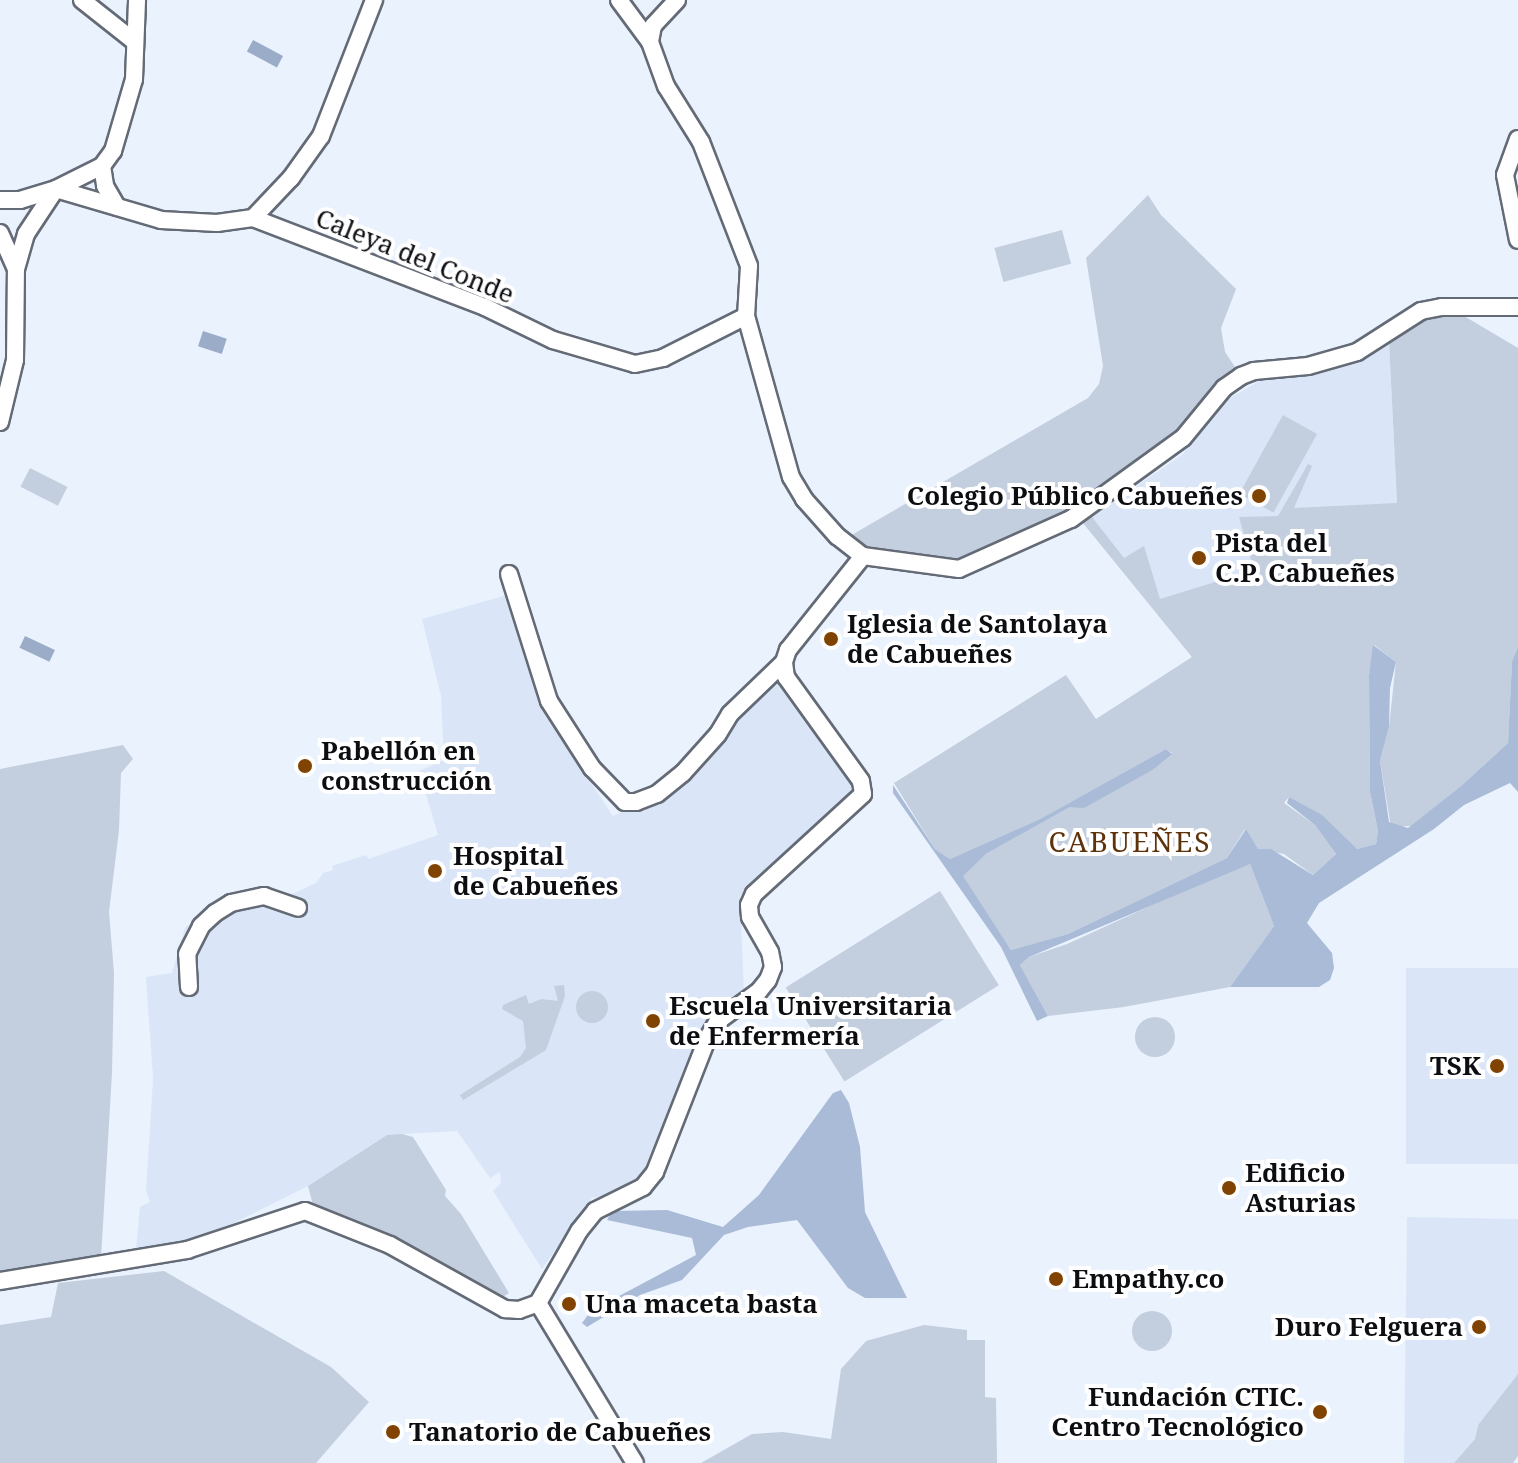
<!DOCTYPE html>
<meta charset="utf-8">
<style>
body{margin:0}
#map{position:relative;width:1518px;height:1463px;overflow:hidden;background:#eaf2fe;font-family:"Noto Serif",serif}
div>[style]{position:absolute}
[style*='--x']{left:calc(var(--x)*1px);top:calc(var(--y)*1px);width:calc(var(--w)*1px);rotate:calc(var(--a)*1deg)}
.built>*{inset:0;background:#dae6f8;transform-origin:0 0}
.green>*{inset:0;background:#c3cedf;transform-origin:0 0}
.round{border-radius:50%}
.forest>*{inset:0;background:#a9bbd6}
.water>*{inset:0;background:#9aacc7;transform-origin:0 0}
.roads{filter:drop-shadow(2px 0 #646b76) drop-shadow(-2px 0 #646b76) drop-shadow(0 2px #646b76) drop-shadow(0 -2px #646b76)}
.minor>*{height:16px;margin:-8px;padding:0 8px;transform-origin:8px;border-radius:8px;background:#fff}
.dots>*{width:22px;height:22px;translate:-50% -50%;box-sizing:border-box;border:4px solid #fff;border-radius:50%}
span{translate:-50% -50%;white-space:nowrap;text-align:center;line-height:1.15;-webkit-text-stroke:8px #fff;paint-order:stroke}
.street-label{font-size:26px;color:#0c0e12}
.poi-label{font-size:26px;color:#0c0e12;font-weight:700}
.right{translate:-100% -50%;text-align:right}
.left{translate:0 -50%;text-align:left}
.neighbourhood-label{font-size:28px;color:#5e320b;letter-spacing:2px}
</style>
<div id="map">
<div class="built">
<i style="clip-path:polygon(1389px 341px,1397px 504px,1249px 620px,1192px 657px,1083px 523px,1183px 454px,1228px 399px,1261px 380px,1335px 368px,1360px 359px)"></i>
<i style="clip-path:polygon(507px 595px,552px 724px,613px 816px,670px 791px,774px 678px,854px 779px,858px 791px,740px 896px,744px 992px,721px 1006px,680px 1088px,650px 1168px,621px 1193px,592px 1198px,542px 1269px,493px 1191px,501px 1183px,500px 1172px,490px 1178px,457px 1131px,387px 1135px,308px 1186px,224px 1228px,185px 1240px,136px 1249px,140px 1207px,150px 1202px,146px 1191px,153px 1079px,146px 977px,172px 973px,185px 928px,217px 899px,255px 887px,292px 894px,316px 883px,323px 873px,333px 870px,332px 866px,366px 855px,368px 859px,438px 835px,419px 771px,444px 760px,441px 696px,422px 619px)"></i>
<i style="left:1406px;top:968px;width:112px;height:196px"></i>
<i style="clip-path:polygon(1407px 1217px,1518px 1219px,1518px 1374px,1478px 1425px,1475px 1439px,1454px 1463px,1404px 1463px)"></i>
</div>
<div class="green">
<i style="clip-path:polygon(1148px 195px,1161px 215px,1236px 289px,1221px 328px,1225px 352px,1241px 376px,1183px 438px,1071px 519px,959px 569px,877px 557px,843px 540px,1088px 398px,1099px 384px,1103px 366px,1086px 258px)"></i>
<i style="left:1062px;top:230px;width:35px;height:70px;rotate:75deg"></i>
<i style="clip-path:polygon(1464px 316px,1518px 348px,1518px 647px,1512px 661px,1508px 743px,1461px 786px,1411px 826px,1391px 827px,1380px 761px,1389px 727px,1396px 662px,1374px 645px,1369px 675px,1370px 792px,1378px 831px,1376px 844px,1357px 849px,1289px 797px,1284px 803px,1315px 825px,1336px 854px,1313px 875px,1284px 854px,1258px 849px,1245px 829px,1227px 858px,1068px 934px,1011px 950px,962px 876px,986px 854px,1070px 807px,1154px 769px,1172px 753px,1166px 749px,1040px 819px,950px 859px,935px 849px,894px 783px,1066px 675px,1096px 719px,1192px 657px,1083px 523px,1092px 517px,1124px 558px,1144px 546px,1160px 599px,1254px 570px,1239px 517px,1278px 516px,1308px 464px,1312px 466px,1294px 508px,1397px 503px,1389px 341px,1426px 318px)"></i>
<i style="left:1283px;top:415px;width:39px;height:90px;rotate:29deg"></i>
<i style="left:30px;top:468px;width:42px;height:21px;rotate:27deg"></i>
<i style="clip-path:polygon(123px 745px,133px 759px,121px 773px,119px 830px,109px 912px,114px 973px,112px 1073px,101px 1258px,0 1272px,0 769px)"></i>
<i style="clip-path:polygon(1250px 864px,1274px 926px,1230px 987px,1124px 1007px,1048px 1016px,1020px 965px,1029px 957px,1067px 944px,1216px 876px)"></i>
<i style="left:940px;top:891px;width:111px;height:182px;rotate:58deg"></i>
<i style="clip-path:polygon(564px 985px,565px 996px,546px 1050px,463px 1100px,460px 1095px,520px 1057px,526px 1048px,523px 1021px,502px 1009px,503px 1005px,526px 995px,529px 1004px,541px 999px,558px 1001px,554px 986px)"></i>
<i class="round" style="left:576px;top:991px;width:32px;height:32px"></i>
<i class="round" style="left:1135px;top:1017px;width:40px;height:40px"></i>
<i style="clip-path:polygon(402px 1134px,413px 1137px,446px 1190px,445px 1196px,461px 1214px,509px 1293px,503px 1297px,313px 1205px,308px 1186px,387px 1135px)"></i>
<i style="clip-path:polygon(164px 1271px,331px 1367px,369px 1402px,316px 1463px,0 1463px,0 1325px,51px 1317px,58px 1283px)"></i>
<i class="round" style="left:1132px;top:1311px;width:40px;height:40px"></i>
<i style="clip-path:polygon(924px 1325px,967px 1330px,967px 1340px,985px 1340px,985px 1397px,996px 1398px,997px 1463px,701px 1463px,752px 1434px,783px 1432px,831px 1439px,841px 1369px,866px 1341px)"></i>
<i style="clip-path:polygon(1518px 1374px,1518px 1456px,1513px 1463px,1454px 1463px,1475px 1439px,1478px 1425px)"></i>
</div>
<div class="forest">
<i style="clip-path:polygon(1373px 645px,1396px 662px,1390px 688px,1389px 727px,1380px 761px,1389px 822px,1408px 828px,1461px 786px,1508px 743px,1512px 661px,1518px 647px,1518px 792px,1510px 783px,1464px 805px,1434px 829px,1319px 903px,1307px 923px,1332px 953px,1334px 968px,1330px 980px,1319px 987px,1230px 987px,1274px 926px,1250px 864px,1029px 957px,1020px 965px,1048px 1016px,1037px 1021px,1001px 947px,893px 793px,893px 785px,935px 849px,950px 859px,1040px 819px,1166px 749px,1172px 754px,1154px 769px,1084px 808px,1070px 807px,986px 854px,963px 876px,1011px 950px,1068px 934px,1227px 858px,1246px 829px,1258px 849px,1271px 849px,1313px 875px,1336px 854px,1315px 825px,1287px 803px,1289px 797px,1322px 815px,1357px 849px,1376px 844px,1378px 831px,1370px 792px,1369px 675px)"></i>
<i style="clip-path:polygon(841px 1090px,849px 1103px,860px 1147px,865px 1212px,907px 1298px,865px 1298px,848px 1288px,797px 1220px,748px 1227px,724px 1235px,682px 1280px,640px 1295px,587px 1327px,582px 1323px,591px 1311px,696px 1255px,692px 1238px,607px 1220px,612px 1211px,667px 1210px,723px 1227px,759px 1195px,833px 1093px)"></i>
</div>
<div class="water">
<i style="left:253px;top:40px;width:34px;height:13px;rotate:28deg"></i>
<i style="left:203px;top:331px;width:25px;height:16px;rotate:18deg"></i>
<i style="left:25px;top:636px;width:33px;height:13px;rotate:25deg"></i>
</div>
<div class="roads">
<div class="minor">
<i style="--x:82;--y:0;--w:66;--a:38.3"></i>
<i style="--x:619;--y:0;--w:52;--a:53.6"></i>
<i style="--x:677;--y:0;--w:35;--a:133"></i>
<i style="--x:653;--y:26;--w:16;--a:101"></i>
<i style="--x:650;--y:42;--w:47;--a:70"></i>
<i style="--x:666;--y:86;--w:66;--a:58"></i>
<i style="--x:701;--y:142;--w:133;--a:68.8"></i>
<i style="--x:749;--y:266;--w:50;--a:93.4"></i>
<i style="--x:746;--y:316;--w:167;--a:74.4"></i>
<i style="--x:791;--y:477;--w:26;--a:59"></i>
<i style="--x:804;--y:499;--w:50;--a:48.3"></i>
<i style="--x:837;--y:536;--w:33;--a:38"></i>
<i style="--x:1518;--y:139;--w:38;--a:110"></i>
<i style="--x:1505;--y:175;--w:66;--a:78.7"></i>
<i style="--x:102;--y:166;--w:20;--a:81"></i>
<i style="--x:105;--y:186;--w:24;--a:60"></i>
<i style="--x:56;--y:189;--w:109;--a:16.4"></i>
<i style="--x:161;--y:220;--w:56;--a:3.1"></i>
<i style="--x:217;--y:223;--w:36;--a:-8"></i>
<i style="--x:253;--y:218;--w:248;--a:21"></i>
<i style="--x:485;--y:307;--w:76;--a:25.9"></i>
<i style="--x:553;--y:340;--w:85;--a:16.3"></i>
<i style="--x:635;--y:364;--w:29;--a:-12"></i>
<i style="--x:663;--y:358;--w:93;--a:-26.8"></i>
<i style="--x:0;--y:200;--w:20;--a:0"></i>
<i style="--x:20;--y:200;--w:38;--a:-17"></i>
<i style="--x:56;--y:189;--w:51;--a:-26.6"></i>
<i style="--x:102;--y:166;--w:19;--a:-54"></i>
<i style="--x:113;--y:151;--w:75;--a:-73.7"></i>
<i style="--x:134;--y:79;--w:79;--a:-87.8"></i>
<i style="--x:253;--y:218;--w:55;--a:-46.5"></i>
<i style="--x:291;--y:178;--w:52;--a:-54.5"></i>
<i style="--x:321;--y:136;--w:146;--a:-68.7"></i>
<i style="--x:0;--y:233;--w:39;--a:66"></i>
<i style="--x:0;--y:422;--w:64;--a:-76.4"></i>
<i style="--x:15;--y:360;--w:91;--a:-89.4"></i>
<i style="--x:16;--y:269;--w:36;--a:-74"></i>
<i style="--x:26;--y:234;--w:53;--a:-56.6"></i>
<i style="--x:863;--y:556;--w:97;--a:7.7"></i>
<i style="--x:959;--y:569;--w:123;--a:-24.1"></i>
<i style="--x:1071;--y:519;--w:138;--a:-35.9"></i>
<i style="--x:1183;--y:438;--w:65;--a:-50.6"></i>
<i style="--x:1224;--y:388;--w:21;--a:-35"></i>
<i style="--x:1241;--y:376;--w:14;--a:-21"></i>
<i style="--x:1254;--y:371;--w:54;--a:-5.3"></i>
<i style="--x:1308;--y:366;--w:51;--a:-15.9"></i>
<i style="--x:1357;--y:352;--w:76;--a:-32.6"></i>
<i style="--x:1421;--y:311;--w:21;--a:-11"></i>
<i style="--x:1442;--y:307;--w:76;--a:0"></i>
<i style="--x:509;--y:574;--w:133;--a:72.5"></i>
<i style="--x:549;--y:701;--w:80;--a:57.3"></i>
<i style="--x:592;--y:768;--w:47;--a:45.9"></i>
<i style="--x:625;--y:802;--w:11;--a:0"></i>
<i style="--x:636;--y:802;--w:22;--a:-21"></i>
<i style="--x:657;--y:794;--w:33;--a:-39"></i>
<i style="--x:683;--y:773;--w:52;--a:-48.1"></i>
<i style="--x:718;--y:734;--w:23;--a:-59"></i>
<i style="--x:730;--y:714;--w:75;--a:-43.9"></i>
<i style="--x:189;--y:987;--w:33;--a:-93"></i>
<i style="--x:187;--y:954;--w:31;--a:-63"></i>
<i style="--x:201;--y:926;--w:19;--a:-43"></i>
<i style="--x:215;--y:913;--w:19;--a:-32"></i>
<i style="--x:231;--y:903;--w:34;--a:-12"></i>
<i style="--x:264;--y:896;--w:36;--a:19"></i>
<i style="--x:0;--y:1281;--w:190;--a:-9.4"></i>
<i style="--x:187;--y:1250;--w:124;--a:-18.3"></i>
<i style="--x:305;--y:1211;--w:92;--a:21.8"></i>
<i style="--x:390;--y:1245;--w:132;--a:29.1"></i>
<i style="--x:505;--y:1309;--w:14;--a:4"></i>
<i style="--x:519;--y:1310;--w:20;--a:-20"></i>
<i style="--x:538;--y:1303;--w:83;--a:-60.3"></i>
<i style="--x:579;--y:1231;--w:26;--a:-51"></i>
<i style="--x:595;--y:1211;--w:54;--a:-26.6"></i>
<i style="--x:643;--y:1187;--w:19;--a:-51"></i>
<i style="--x:655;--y:1172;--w:143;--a:-68.6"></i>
<i style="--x:707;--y:1039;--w:21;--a:-59"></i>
<i style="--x:718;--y:1021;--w:51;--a:-36.2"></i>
<i style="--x:759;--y:991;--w:14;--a:-51"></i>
<i style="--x:768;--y:980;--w:14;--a:-69"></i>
<i style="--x:773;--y:967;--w:15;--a:-101"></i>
<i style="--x:770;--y:952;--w:40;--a:-119.7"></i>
<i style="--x:750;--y:917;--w:12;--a:-95"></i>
<i style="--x:749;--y:905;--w:12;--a:-66"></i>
<i style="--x:754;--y:894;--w:148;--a:-42.5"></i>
<i style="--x:863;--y:794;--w:13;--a:-99"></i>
<i style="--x:861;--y:781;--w:128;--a:-125.8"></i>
<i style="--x:786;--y:677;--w:15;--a:-98"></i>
<i style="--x:784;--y:662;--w:13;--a:-72"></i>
<i style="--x:788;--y:650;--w:120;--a:-51.4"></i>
<i style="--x:538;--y:1303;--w:187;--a:58.8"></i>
</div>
</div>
<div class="dots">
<i style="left:1259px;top:496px;background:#814301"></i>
<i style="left:1199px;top:558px;background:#814301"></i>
<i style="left:831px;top:639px;background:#814301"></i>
<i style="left:305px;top:766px;background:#814301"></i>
<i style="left:435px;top:871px;background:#814301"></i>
<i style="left:653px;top:1021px;background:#814301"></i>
<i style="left:1497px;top:1066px;background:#814301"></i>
<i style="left:1229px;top:1188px;background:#814301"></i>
<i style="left:1056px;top:1279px;background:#814301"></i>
<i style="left:569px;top:1304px;background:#814301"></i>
<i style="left:1479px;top:1327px;background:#814301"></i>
<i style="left:1320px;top:1412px;background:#814301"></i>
<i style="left:393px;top:1432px;background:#814301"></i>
</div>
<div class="street-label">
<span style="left:415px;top:256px;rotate:22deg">Caleya del Conde</span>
</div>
<div class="poi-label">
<span class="right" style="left:1243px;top:496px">Colegio Público Cabueñes</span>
<span class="left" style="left:1215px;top:558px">Pista del<br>C.P. Cabueñes</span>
<span class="left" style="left:847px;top:639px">Iglesia de Santolaya<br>de Cabueñes</span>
<span class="left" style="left:321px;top:766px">Pabellón en<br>construcción</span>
<span class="left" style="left:453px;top:871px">Hospital<br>de Cabueñes</span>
<span class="left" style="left:669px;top:1021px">Escuela Universitaria<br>de Enfermería</span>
<span class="right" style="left:1481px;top:1066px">TSK</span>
<span class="left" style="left:1245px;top:1188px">Edificio<br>Asturias</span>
<span class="left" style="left:1072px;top:1279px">Empathy.co</span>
<span class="left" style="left:585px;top:1304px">Una maceta basta</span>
<span class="right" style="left:1463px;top:1327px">Duro Felguera</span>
<span class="right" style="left:1304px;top:1412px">Fundación CTIC.<br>Centro Tecnológico</span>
<span class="left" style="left:409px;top:1432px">Tanatorio de Cabueñes</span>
</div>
<div class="neighbourhood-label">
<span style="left:1130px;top:841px">CABUEÑES</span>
</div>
</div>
